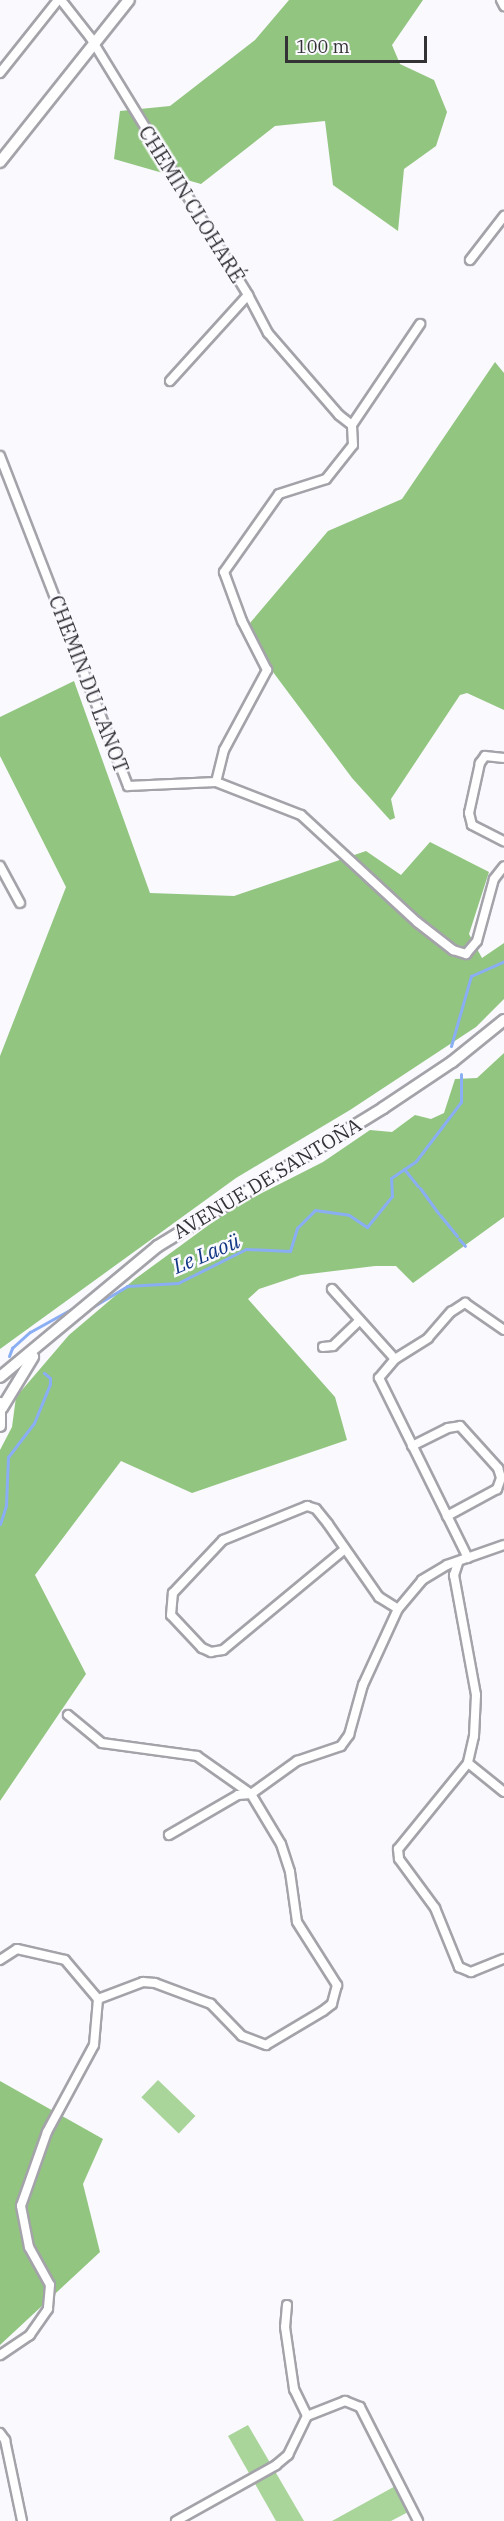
<!DOCTYPE html>
<meta charset="utf-8">
<style>
body{margin:0}
#map{position:relative;width:504px;height:2521px;overflow:hidden;background:#f9f9fe;font-family:"IBM Plex Serif",serif}
div>[style]{position:absolute}
[style*='--x']{left:calc(var(--x)*1px);top:calc(var(--y)*1px);width:calc(var(--w)*1px);rotate:calc(var(--a)*1deg)}
.green>*{inset:0;background:#a9d59a;transform-origin:0 0}
.forest>*{inset:0;background:#92c580}
.stream>*{height:3px;margin:-1.5px;padding:0 1.5px;transform-origin:1.5px;border-radius:1.5px;background:#8aaef3}
.roads{filter:drop-shadow(2px 0 #a4a3a9) drop-shadow(-2px 0 #a4a3a9) drop-shadow(0 2px #a4a3a9) drop-shadow(0 -2px #a4a3a9)}
.minor>*{height:8px;margin:-4px;padding:0 4px;transform-origin:4px;border-radius:4px;background:#fff}
.tertiary>*{height:10px;margin:-5px;padding:0 5px;transform-origin:5px;border-radius:5px;background:#fff}
.secondary>*{height:10px;margin:-5px;padding:0 5px;transform-origin:5px;border-radius:5px;background:#fff}
span{translate:-50% -50%;white-space:nowrap;text-align:center;line-height:1.15;-webkit-text-stroke:5px #f9f9fe;paint-order:stroke}
.street-label{font-size:20px;color:#333235}
.water-label{font-size:21px;color:#123684;font-style:italic}
.scale{position:absolute;left:285px;top:36px;width:142px;height:27px;box-sizing:border-box;border:3px solid #333235;border-top:0;padding-left:8px;font-size:18px;line-height:21px;white-space:nowrap;color:#333235;-webkit-text-stroke:4px #f9f9fe;paint-order:stroke}
</style>
<div id="map">
<div class="green">
<i style="left:158px;top:2080px;width:52px;height:24px;rotate:44deg"></i>
<i style="clip-path:polygon(248px 2425px,304px 2521px,276px 2521px,228px 2436px)"></i>
<i style="clip-path:polygon(399px 2484px,412px 2510px,391px 2521px,332px 2521px)"></i>
</div>
<div class="forest">
<i style="clip-path:polygon(289px 0,423px 0,392px 45px,400px 64px,434px 80px,447px 112px,436px 146px,404px 169px,398px 231px,333px 185px,325px 121px,275px 126px,201px 184px,114px 159px,120px 111px,170px 106px,255px 40px)"></i>
<i style="clip-path:polygon(495px 362px,504px 373px,504px 710px,467px 693px,460px 695px,391px 799px,395px 818px,390px 820px,352px 778px,273px 672px,250px 623px,328px 531px,402px 499px)"></i>
<i style="clip-path:polygon(74px 681px,150px 893px,234px 896px,366px 851px,401px 875px,430px 842px,489px 872px,469px 934px,482px 958px,504px 943px,504px 999px,476px 1027px,350px 1110px,236px 1178px,0 1349px,0 1056px,66px 887px,0 756px,0 717px)"></i>
<i style="clip-path:polygon(504px 1053px,504px 1217px,413px 1283px,396px 1266px,375px 1266px,301px 1275px,259px 1289px,248px 1299px,335px 1397px,347px 1440px,192px 1493px,121px 1461px,35px 1575px,86px 1674px,0 1801px,0 1450px,12px 1427px,16px 1397px,69px 1335px,135px 1279px,232px 1208px,323px 1162px,370px 1130px,392px 1132px,415px 1115px,431px 1119px,444px 1113px,455px 1079px,477px 1078px)"></i>
<i style="clip-path:polygon(0 2081px,103px 2139px,83px 2184px,100px 2252px,0 2345px)"></i>
</div>
<div class="stream">
<i style="--x:451;--y:1046;--w:73;--a:-74.1"></i>
<i style="--x:471;--y:976;--w:36;--a:-24"></i>
<i style="--x:404;--y:1169;--w:22;--a:51"></i>
<i style="--x:420;--y:1188;--w:31;--a:54"></i>
<i style="--x:440;--y:1215;--w:27;--a:51"></i>
<i style="--x:459;--y:1239;--w:9;--a:49"></i>
<i style="--x:94;--y:1306;--w:39;--a:-31"></i>
<i style="--x:127;--y:1286;--w:51;--a:-3.4"></i>
<i style="--x:178;--y:1283;--w:76;--a:-26.6"></i>
<i style="--x:246;--y:1249;--w:44;--a:2.6"></i>
<i style="--x:290;--y:1251;--w:24;--a:-73"></i>
<i style="--x:297;--y:1228;--w:25;--a:-45"></i>
<i style="--x:315;--y:1210;--w:34;--a:8"></i>
<i style="--x:349;--y:1215;--w:22;--a:34"></i>
<i style="--x:367;--y:1227;--w:40;--a:-51"></i>
<i style="--x:392;--y:1196;--w:18;--a:-93"></i>
<i style="--x:391;--y:1178;--w:30;--a:-34"></i>
<i style="--x:416;--y:1161;--w:74;--a:-52.7"></i>
<i style="--x:461;--y:1102;--w:28;--a:-90"></i>
<i style="--x:9;--y:1356;--w:9;--a:-69"></i>
<i style="--x:12;--y:1348;--w:24;--a:-42"></i>
<i style="--x:30;--y:1332;--w:51;--a:-29.1"></i>
<i style="--x:0;--y:1524;--w:20;--a:-72"></i>
<i style="--x:6;--y:1505;--w:48;--a:-87.6"></i>
<i style="--x:8;--y:1457;--w:43;--a:-52.6"></i>
<i style="--x:34;--y:1423;--w:42;--a:-67.7"></i>
<i style="--x:50;--y:1384;--w:6;--a:-90"></i>
<i style="--x:50;--y:1378;--w:8;--a:-140"></i>
</div>
<div class="roads">
<div class="minor">
<i style="--x:61;--y:0;--w:47;--a:51.9"></i>
<i style="--x:90;--y:37;--w:303;--a:58.5"></i>
<i style="--x:248;--y:295;--w:116;--a:132.2"></i>
<i style="--x:501;--y:0;--w:7;--a:63"></i>
<i style="--x:0;--y:73;--w:93;--a:-51.5"></i>
<i style="--x:470;--y:260;--w:56;--a:-52.3"></i>
<i style="--x:248;--y:295;--w:43;--a:62.2"></i>
<i style="--x:268;--y:333;--w:108;--a:49.1"></i>
<i style="--x:339;--y:415;--w:16;--a:38"></i>
<i style="--x:0;--y:456;--w:354;--a:68.8"></i>
<i style="--x:128;--y:786;--w:88;--a:-2.6"></i>
<i style="--x:216;--y:782;--w:91;--a:21.2"></i>
<i style="--x:301;--y:815;--w:158;--a:42.7"></i>
<i style="--x:417;--y:922;--w:46;--a:37.9"></i>
<i style="--x:453;--y:950;--w:14;--a:17"></i>
<i style="--x:466;--y:954;--w:17;--a:-50"></i>
<i style="--x:477;--y:941;--w:64;--a:-74.7"></i>
<i style="--x:494;--y:879;--w:16;--a:-52"></i>
<i style="--x:504;--y:758;--w:19;--a:-174"></i>
<i style="--x:485;--y:756;--w:9;--a:126"></i>
<i style="--x:480;--y:763;--w:51;--a:102.4"></i>
<i style="--x:469;--y:813;--w:12;--a:76"></i>
<i style="--x:472;--y:825;--w:36;--a:27"></i>
<i style="--x:216;--y:782;--w:33;--a:-76"></i>
<i style="--x:224;--y:750;--w:91;--a:-61.7"></i>
<i style="--x:267;--y:670;--w:55;--a:-117"></i>
<i style="--x:242;--y:621;--w:52;--a:-110.2"></i>
<i style="--x:224;--y:572;--w:95;--a:-54.8"></i>
<i style="--x:279;--y:494;--w:49;--a:-17.7"></i>
<i style="--x:326;--y:479;--w:43;--a:-51.5"></i>
<i style="--x:353;--y:445;--w:20;--a:-93"></i>
<i style="--x:352;--y:425;--w:122;--a:-56"></i>
<i style="--x:0;--y:866;--w:42;--a:61.6"></i>
<i style="--x:332;--y:1289;--w:94;--a:48"></i>
<i style="--x:323;--y:1347;--w:10;--a:-6"></i>
<i style="--x:333;--y:1346;--w:37;--a:-44"></i>
<i style="--x:412;--y:1446;--w:40;--a:-26.6"></i>
<i style="--x:448;--y:1428;--w:12;--a:-9"></i>
<i style="--x:460;--y:1426;--w:57;--a:47.9"></i>
<i style="--x:498;--y:1468;--w:10;--a:73"></i>
<i style="--x:501;--y:1478;--w:12;--a:110"></i>
<i style="--x:497;--y:1489;--w:57;--a:151.6"></i>
<i style="--x:345;--y:1549;--w:158;--a:140.4"></i>
<i style="--x:223;--y:1650;--w:12;--a:171"></i>
<i style="--x:211;--y:1652;--w:10;--a:-156"></i>
<i style="--x:202;--y:1648;--w:45;--a:-133.2"></i>
<i style="--x:171;--y:1615;--w:22;--a:-85"></i>
<i style="--x:173;--y:1593;--w:73;--a:-46.7"></i>
<i style="--x:223;--y:1540;--w:91;--a:-22"></i>
<i style="--x:307;--y:1506;--w:9;--a:18"></i>
<i style="--x:316;--y:1509;--w:19;--a:51"></i>
<i style="--x:328;--y:1524;--w:89;--a:55.1"></i>
<i style="--x:379;--y:1597;--w:22;--a:32"></i>
<i style="--x:468;--y:1558;--w:201;--a:-116.3"></i>
<i style="--x:379;--y:1378;--w:25;--a:-50"></i>
<i style="--x:395;--y:1359;--w:39;--a:-32"></i>
<i style="--x:428;--y:1338;--w:35;--a:-49"></i>
<i style="--x:451;--y:1312;--w:17;--a:-33"></i>
<i style="--x:465;--y:1303;--w:47;--a:34.7"></i>
<i style="--x:458;--y:1563;--w:13;--a:108"></i>
<i style="--x:454;--y:1575;--w:122;--a:79.6"></i>
<i style="--x:476;--y:1695;--w:41;--a:92.8"></i>
<i style="--x:474;--y:1736;--w:28;--a:103"></i>
<i style="--x:468;--y:1763;--w:111;--a:129.1"></i>
<i style="--x:398;--y:1849;--w:10;--a:84"></i>
<i style="--x:399;--y:1859;--w:61;--a:53.7"></i>
<i style="--x:435;--y:1908;--w:64;--a:67.9"></i>
<i style="--x:459;--y:1967;--w:13;--a:23"></i>
<i style="--x:471;--y:1972;--w:35;--a:-22"></i>
<i style="--x:68;--y:1715;--w:44;--a:39.5"></i>
<i style="--x:102;--y:1743;--w:96;--a:7.8"></i>
<i style="--x:197;--y:1756;--w:66;--a:35.1"></i>
<i style="--x:251;--y:1794;--w:58;--a:59"></i>
<i style="--x:281;--y:1844;--w:29;--a:72"></i>
<i style="--x:290;--y:1872;--w:50;--a:82"></i>
<i style="--x:297;--y:1922;--w:75;--a:57.6"></i>
<i style="--x:337;--y:1985;--w:20;--a:105"></i>
<i style="--x:332;--y:2004;--w:11;--a:142"></i>
<i style="--x:323;--y:2011;--w:66;--a:149.2"></i>
<i style="--x:266;--y:2045;--w:26;--a:-159"></i>
<i style="--x:242;--y:2036;--w:45;--a:-134.1"></i>
<i style="--x:211;--y:2004;--w:60;--a:-159.4"></i>
<i style="--x:155;--y:1983;--w:12;--a:-175"></i>
<i style="--x:143;--y:1982;--w:48;--a:159.3"></i>
<i style="--x:468;--y:1763;--w:46;--a:38.9"></i>
<i style="--x:169;--y:1835;--w:80;--a:-30.1"></i>
<i style="--x:238;--y:1795;--w:13;--a:-4"></i>
<i style="--x:251;--y:1794;--w:57;--a:-35.7"></i>
<i style="--x:297;--y:1761;--w:46;--a:-18.8"></i>
<i style="--x:341;--y:1746;--w:14;--a:-54"></i>
<i style="--x:349;--y:1735;--w:52;--a:-74.4"></i>
<i style="--x:363;--y:1685;--w:84;--a:-65.3"></i>
<i style="--x:398;--y:1609;--w:38;--a:-50"></i>
<i style="--x:422;--y:1580;--w:29;--a:-31"></i>
<i style="--x:447;--y:1565;--w:60;--a:-19.3"></i>
<i style="--x:0;--y:1960;--w:20;--a:-33"></i>
<i style="--x:17;--y:1949;--w:49;--a:12.9"></i>
<i style="--x:65;--y:1960;--w:51;--a:49.8"></i>
<i style="--x:98;--y:1999;--w:46;--a:95"></i>
<i style="--x:94;--y:2045;--w:99;--a:118.4"></i>
<i style="--x:47;--y:2132;--w:78;--a:109.4"></i>
<i style="--x:21;--y:2206;--w:42;--a:79"></i>
<i style="--x:29;--y:2247;--w:43;--a:61.1"></i>
<i style="--x:50;--y:2285;--w:24;--a:95"></i>
<i style="--x:48;--y:2309;--w:32;--a:125"></i>
<i style="--x:30;--y:2335;--w:36;--a:146"></i>
<i style="--x:287;--y:2305;--w:22;--a:95"></i>
<i style="--x:285;--y:2327;--w:63;--a:81.7"></i>
<i style="--x:294;--y:2389;--w:30;--a:64"></i>
<i style="--x:0;--y:2433;--w:9;--a:54"></i>
<i style="--x:5;--y:2440;--w:83;--a:78.1"></i>
<i style="--x:176;--y:2521;--w:115;--a:-29.2"></i>
<i style="--x:276;--y:2465;--w:16;--a:-40"></i>
<i style="--x:288;--y:2455;--w:43;--a:-64"></i>
<i style="--x:307;--y:2416;--w:41;--a:-21.5"></i>
<i style="--x:345;--y:2401;--w:16;--a:22"></i>
<i style="--x:360;--y:2407;--w:128;--a:63"></i>
</div>
<div class="tertiary">
<i style="--x:0;--y:162;--w:207;--a:-51.5"></i>
</div>
<div class="secondary">
<i style="--x:0;--y:1377;--w:205;--a:-39.7"></i>
<i style="--x:158;--y:1246;--w:264;--a:-31.5"></i>
<i style="--x:383;--y:1108;--w:83;--a:-33.7"></i>
<i style="--x:452;--y:1062;--w:67;--a:-38.9"></i>
<i style="--x:2;--y:1408;--w:60;--a:-58.7"></i>
<i style="--x:0;--y:1426;--w:23;--a:-90"></i>
</div>
</div>
<div class="street-label">
<span style="left:192px;top:204px;rotate:58deg">CHEMIN CLOHARÉ</span>
<span style="left:89px;top:684px;rotate:69deg">CHEMIN DU LANOT</span>
<span style="left:267px;top:1178px;rotate:-31deg">AVENUE DE SANTOÑA</span>
</div>
<div class="water-label">
<span style="left:206px;top:1253px;rotate:-23deg">Le Laoü</span>
</div>
<div class="scale">100 m</div>
</div>
